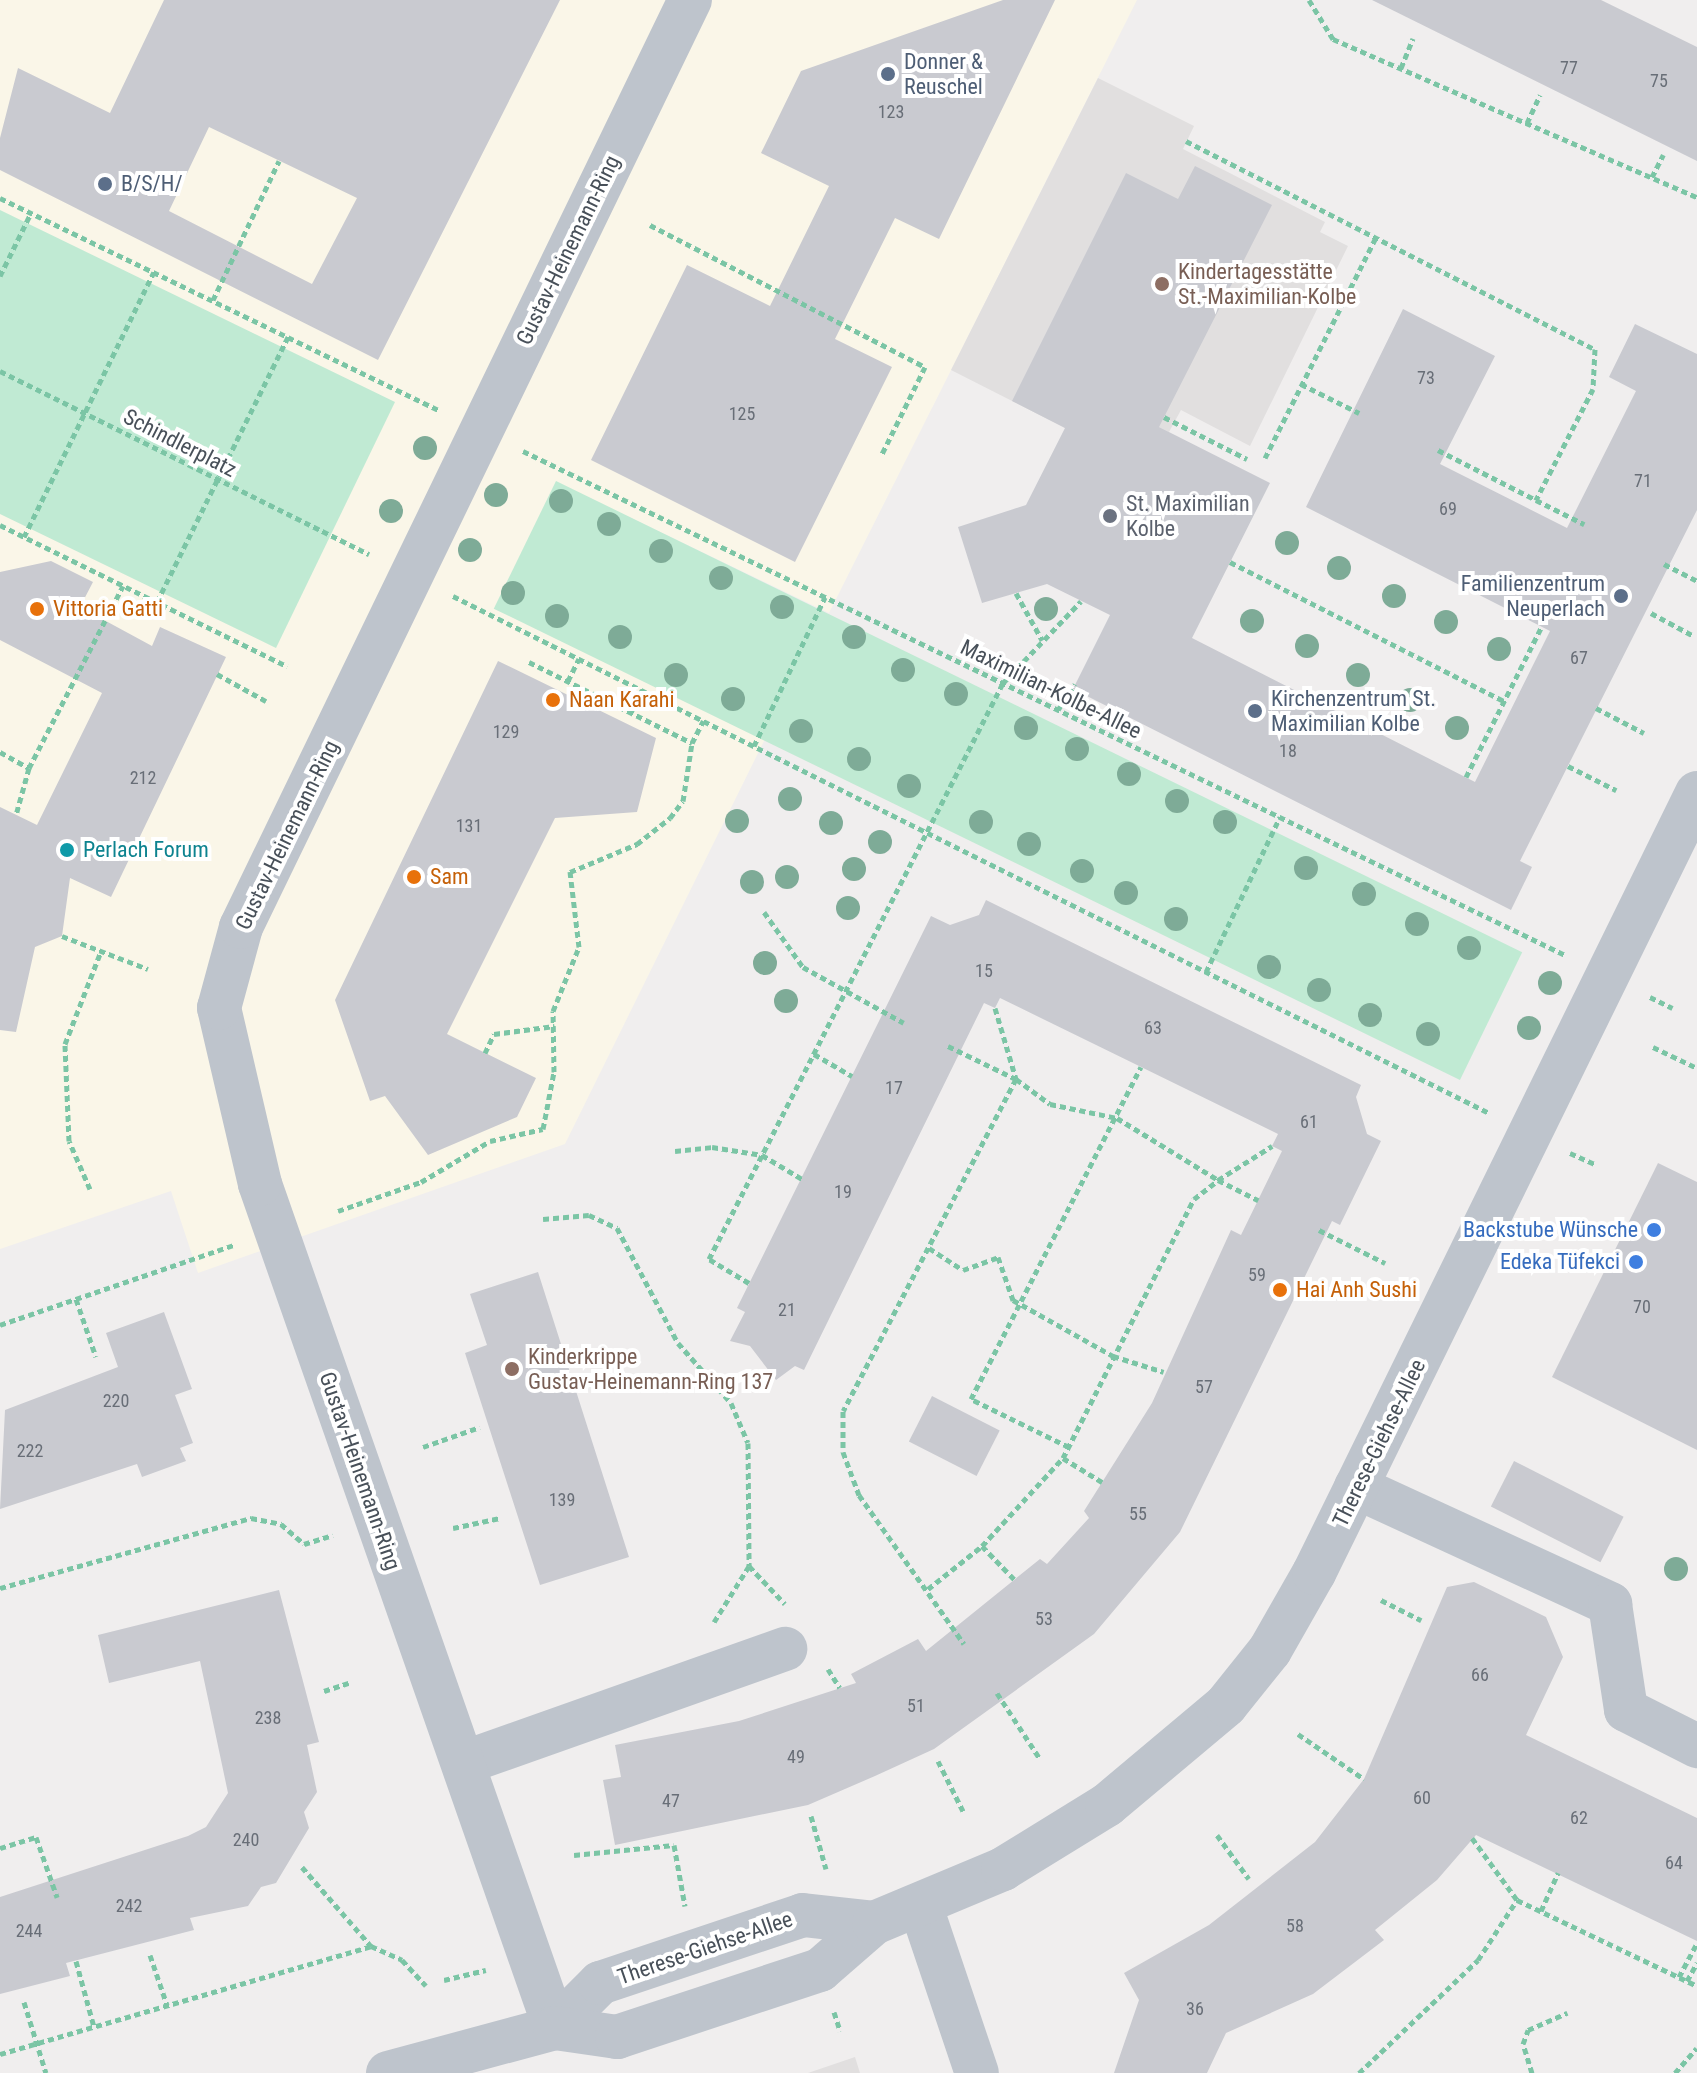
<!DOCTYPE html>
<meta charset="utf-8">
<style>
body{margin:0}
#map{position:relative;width:1697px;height:2073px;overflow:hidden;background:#f0eeee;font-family:"Roboto Condensed",sans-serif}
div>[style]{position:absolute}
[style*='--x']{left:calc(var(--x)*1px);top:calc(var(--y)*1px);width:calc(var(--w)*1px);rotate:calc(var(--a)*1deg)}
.commercial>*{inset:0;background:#faf6e8}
.education>*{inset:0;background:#e1dfdf}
.green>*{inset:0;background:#c0ead3;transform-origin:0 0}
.building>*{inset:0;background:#c9cad0;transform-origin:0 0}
.path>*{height:5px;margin-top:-2.5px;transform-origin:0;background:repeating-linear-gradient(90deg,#7bc5a5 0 6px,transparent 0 10px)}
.minor>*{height:44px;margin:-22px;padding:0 22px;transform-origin:22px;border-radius:22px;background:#bec4cc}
.trees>*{width:24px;height:24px;margin:-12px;border-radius:50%;background:#7eab97}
.dots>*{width:22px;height:22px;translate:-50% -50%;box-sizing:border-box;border:4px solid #fff;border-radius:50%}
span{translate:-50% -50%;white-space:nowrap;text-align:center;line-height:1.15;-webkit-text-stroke:8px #fff;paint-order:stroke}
.number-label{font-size:18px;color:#686e77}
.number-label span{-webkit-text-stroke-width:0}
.service-label{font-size:22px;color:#4e5e75}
.left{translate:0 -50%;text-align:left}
.right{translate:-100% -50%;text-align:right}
.street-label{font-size:22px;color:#485059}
.education-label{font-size:22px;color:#785e54}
.worship-label{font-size:22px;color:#5b616d}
.food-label{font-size:22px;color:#c56008}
.culture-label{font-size:22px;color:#0d838f}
.shop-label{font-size:22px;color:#366cbe}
</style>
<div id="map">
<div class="commercial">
<i style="clip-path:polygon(0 0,1137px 0,829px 613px,556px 482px,495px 609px,765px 739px,565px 1144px,198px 1273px,171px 1191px,0 1249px)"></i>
</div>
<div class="education">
<i style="clip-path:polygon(1098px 78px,1194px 126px,1183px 149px,1325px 222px,1320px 232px,1348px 246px,1250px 446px,1181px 410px,1169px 432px,1085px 390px,1065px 428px,951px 370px)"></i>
<i style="clip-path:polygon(855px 2057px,860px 2073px,808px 2073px)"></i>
</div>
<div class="green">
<i style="clip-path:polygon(0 210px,395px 402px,276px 648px,0 514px)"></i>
<i style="left:556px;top:481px;width:1075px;height:142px;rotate:26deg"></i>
</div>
<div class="building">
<i style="clip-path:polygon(evenodd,164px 0,560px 0,378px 360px,0 170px,0 138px,18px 68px,110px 113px,164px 0,209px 127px,357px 198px,312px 284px,169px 211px,209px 127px)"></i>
<i style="clip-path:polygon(1003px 0,1055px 0,939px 239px,895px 218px,835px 339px,892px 367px,795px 562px,591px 460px,687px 265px,770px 306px,829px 186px,761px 153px,801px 71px)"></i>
<i style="clip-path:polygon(1372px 0,1601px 0,1697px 47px,1697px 161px)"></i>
<i style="clip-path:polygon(1195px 166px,1272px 205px,1159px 427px,1270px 483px,1192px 638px,1475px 782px,1550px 631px,1306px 507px,1403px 309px,1495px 356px,1440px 464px,1567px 528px,1636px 391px,1609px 377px,1635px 324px,1697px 354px,1697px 510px,1520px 861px,1532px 867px,1511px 910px,1073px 689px,1110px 615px,1047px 584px,982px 603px,958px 527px,1026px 505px,1065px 428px,1012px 401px,1126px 173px,1178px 199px)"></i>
<i style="clip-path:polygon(51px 561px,93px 582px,80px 607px,152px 646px,160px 627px,226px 657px,111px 897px,70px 878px,62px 936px,35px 947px,16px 1032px,0 1030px,0 807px,37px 825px,102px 693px,0 640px,0 572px)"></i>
<i style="clip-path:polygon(498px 661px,656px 738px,637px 812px,555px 818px,447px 1034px,536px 1078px,517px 1117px,428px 1155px,385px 1096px,370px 1101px,335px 1000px)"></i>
<i style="clip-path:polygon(986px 900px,1361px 1085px,1356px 1097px,1367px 1134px,1381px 1141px,1340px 1225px,1332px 1221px,1180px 1532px,1094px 1634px,934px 1749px,875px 1776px,808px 1805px,615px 1845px,603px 1780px,621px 1777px,615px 1745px,739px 1721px,856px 1683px,851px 1674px,918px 1639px,926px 1651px,1040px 1559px,1047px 1564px,1089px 1518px,1084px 1511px,1152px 1403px,1231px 1230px,1241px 1235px,1282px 1151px,1272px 1146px,1278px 1134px,1000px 998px,995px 1008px,984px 1003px,804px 1370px,795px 1366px,776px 1380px,750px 1346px,730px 1341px,745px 1312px,737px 1308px,931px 916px,950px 925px,979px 915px)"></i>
<i style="clip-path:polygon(1658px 1163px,1697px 1182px,1697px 1450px,1552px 1377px)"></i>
<i style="clip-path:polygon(538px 1272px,629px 1557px,540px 1585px,465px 1353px,487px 1345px,470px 1294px)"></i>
<i style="clip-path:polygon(164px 1312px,192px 1389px,175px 1395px,193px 1443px,180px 1448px,186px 1461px,142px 1477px,137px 1464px,0 1509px,5px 1410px,118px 1367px,106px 1333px)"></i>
<i style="left:932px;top:1396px;width:76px;height:51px;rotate:27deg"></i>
<i style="left:1514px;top:1461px;width:123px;height:51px;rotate:27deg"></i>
<i style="clip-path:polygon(1474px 1582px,1546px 1617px,1563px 1657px,1526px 1735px,1697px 1818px,1697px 1941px,1476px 1835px,1437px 1880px,1375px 1930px,1384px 1940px,1313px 1994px,1226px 2033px,1207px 2073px,1114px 2073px,1139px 2000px,1124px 1973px,1209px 1925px,1315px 1842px,1364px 1779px,1447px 1587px)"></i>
<i style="clip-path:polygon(279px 1590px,319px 1742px,307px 1745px,317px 1792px,304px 1812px,309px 1828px,276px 1883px,261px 1887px,248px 1906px,190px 1918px,194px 1930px,66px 1963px,70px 1976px,0 1994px,0 1897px,188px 1836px,206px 1827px,228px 1793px,200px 1661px,109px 1683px,98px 1635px)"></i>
</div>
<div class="path">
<i style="--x:1309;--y:0;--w:46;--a:58.4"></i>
<i style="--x:1333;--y:39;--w:397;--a:23.5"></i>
<i style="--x:1401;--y:68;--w:32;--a:-68"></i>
<i style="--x:1527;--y:123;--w:31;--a:-65"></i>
<i style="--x:1186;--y:141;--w:459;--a:27"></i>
<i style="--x:1595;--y:349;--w:40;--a:92.9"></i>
<i style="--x:1593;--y:389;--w:125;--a:117.2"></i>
<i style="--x:1536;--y:500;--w:54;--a:26.6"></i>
<i style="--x:1652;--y:177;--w:25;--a:-63"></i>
<i style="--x:0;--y:198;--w:487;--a:25.8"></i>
<i style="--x:650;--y:225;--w:309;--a:27.3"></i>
<i style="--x:925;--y:367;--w:97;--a:116.3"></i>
<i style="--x:0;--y:276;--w:70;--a:-63.8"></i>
<i style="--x:213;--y:300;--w:154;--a:-64.6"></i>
<i style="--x:0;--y:371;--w:412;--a:26.4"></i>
<i style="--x:1301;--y:384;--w:65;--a:26.6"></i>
<i style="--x:1164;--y:417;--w:93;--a:26.8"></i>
<i style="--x:1438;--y:450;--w:110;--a:27"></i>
<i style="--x:523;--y:451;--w:1157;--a:25.81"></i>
<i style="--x:1265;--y:458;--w:245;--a:-63.3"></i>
<i style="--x:0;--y:525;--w:320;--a:26.2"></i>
<i style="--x:24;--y:537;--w:295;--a:-63.9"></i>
<i style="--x:1230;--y:562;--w:307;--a:26.9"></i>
<i style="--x:1664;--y:564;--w:37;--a:27"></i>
<i style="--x:1016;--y:593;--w:54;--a:61"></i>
<i style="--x:453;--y:596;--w:1158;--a:26.52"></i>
<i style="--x:157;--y:602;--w:296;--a:-63.7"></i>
<i style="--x:1651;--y:613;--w:47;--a:28.2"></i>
<i style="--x:529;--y:662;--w:182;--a:26.4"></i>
<i style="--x:692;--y:743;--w:25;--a:-63"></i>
<i style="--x:217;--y:674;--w:56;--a:28.9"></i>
<i style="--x:568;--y:681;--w:25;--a:-64"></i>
<i style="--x:1596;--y:708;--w:54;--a:27.5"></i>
<i style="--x:1058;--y:710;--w:31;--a:-57"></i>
<i style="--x:631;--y:712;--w:25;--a:-63"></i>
<i style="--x:754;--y:746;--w:165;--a:-64.5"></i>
<i style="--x:0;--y:752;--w:33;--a:29"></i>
<i style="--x:29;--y:768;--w:49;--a:105.5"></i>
<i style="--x:1568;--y:766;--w:54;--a:26.6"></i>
<i style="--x:29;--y:768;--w:205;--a:-62.7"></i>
<i style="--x:1466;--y:777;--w:169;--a:-63.3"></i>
<i style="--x:764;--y:912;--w:67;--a:54.7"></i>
<i style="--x:803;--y:967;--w:115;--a:29"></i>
<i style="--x:62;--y:936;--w:92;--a:21"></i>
<i style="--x:1206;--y:972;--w:172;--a:-64.5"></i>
<i style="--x:1650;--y:997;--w:25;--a:26"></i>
<i style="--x:995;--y:1008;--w:74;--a:73.5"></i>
<i style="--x:1016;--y:1079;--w:42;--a:36.3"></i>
<i style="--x:1050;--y:1104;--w:68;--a:11.8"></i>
<i style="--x:1117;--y:1118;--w:119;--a:31.5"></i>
<i style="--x:1218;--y:1180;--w:64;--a:-32.2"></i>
<i style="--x:948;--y:1046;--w:76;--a:25.9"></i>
<i style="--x:1016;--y:1079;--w:374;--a:117.5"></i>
<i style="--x:843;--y:1411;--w:41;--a:90"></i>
<i style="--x:843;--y:1452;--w:46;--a:69.6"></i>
<i style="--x:859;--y:1495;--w:182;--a:54.8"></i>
<i style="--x:1653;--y:1047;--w:49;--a:25.5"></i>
<i style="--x:485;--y:1053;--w:21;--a:-65"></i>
<i style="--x:494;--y:1034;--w:61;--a:-7.6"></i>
<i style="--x:814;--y:1054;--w:44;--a:30.1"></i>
<i style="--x:675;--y:1151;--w:37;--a:-6"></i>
<i style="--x:712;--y:1147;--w:51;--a:9.1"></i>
<i style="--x:762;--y:1155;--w:47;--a:31"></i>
<i style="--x:1570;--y:1153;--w:27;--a:24"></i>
<i style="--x:90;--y:1189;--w:52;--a:-113.6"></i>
<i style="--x:69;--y:1141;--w:97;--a:-92.4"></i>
<i style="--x:65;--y:1044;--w:100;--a:-68.8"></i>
<i style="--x:338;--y:1211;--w:88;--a:-19.3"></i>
<i style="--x:421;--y:1182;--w:80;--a:-30.7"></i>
<i style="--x:490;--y:1141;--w:54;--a:-12.8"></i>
<i style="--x:543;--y:1129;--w:58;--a:-79.1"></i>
<i style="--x:554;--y:1072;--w:61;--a:-90.9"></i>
<i style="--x:553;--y:1011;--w:69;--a:-67.9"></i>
<i style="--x:579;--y:947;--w:76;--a:-96.8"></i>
<i style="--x:570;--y:872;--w:73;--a:-22.7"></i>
<i style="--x:637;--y:844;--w:42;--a:-38.2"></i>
<i style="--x:670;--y:818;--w:21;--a:-53"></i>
<i style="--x:683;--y:801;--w:59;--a:-81.2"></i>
<i style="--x:543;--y:1219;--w:46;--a:-5"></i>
<i style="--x:589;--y:1215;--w:31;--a:25"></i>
<i style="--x:617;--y:1228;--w:130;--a:62.1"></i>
<i style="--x:678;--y:1343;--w:80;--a:48.5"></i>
<i style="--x:731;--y:1403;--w:43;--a:67"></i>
<i style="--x:748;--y:1443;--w:123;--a:89.5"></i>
<i style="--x:749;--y:1566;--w:66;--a:122"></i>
<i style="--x:1319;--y:1230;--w:74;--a:26.6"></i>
<i style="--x:929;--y:1248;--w:40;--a:32.9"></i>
<i style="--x:963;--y:1270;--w:37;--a:-20"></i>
<i style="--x:998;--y:1257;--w:46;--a:70.8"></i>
<i style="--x:1013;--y:1300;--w:115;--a:29.2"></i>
<i style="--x:1113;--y:1356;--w:53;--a:17.4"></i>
<i style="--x:749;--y:1283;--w:47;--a:-149"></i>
<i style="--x:709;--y:1259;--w:647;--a:-62.96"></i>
<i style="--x:1003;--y:683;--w:113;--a:-46.4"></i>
<i style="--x:76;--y:1299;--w:61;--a:71"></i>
<i style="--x:0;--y:1325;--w:247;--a:-18.9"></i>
<i style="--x:423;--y:1447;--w:60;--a:-19.3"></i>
<i style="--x:1069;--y:1447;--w:109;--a:-153.9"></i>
<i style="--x:971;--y:1399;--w:373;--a:-62.9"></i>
<i style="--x:1063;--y:1458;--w:46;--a:31.6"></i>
<i style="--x:453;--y:1528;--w:48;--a:-12"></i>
<i style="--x:982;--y:1546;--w:47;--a:45.9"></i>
<i style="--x:749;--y:1566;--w:52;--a:46.5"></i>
<i style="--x:0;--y:1588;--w:261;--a:-15.6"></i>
<i style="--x:251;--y:1518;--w:31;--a:11"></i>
<i style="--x:281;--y:1524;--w:30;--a:41"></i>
<i style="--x:304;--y:1544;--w:30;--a:-17"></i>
<i style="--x:928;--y:1589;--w:69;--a:-38.5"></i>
<i style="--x:982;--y:1546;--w:120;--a:-47.4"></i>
<i style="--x:1063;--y:1458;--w:290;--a:-63.2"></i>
<i style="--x:1194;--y:1199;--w:31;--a:-38"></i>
<i style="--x:1218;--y:1180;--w:45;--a:26.6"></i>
<i style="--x:1381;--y:1600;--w:45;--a:26.6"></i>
<i style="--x:828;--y:1669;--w:22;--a:58"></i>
<i style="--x:324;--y:1691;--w:26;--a:-18"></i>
<i style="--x:997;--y:1693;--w:79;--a:56.9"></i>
<i style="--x:1298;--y:1734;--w:80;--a:34.3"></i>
<i style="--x:938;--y:1761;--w:56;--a:63.4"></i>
<i style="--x:811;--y:1816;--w:55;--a:74.2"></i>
<i style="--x:1217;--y:1835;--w:54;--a:54"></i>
<i style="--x:1472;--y:1838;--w:77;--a:54"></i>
<i style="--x:1517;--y:1900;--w:199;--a:25.5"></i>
<i style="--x:0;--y:1848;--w:38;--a:-17"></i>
<i style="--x:36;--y:1837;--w:64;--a:70.7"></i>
<i style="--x:574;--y:1855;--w:100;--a:-5.7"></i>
<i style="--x:674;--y:1845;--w:62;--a:79.8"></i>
<i style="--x:302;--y:1867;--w:105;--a:48.9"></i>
<i style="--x:1541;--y:1911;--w:42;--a:-65.9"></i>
<i style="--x:150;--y:1955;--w:53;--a:71.2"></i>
<i style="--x:76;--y:1961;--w:68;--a:74.7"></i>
<i style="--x:1679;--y:1977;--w:38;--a:-62"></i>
<i style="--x:444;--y:1980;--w:43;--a:-13.4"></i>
<i style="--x:1687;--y:1981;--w:21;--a:-61"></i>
<i style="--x:24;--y:2002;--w:74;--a:72.8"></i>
<i style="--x:834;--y:2012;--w:20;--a:72"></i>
<i style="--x:0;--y:2054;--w:386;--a:-16.2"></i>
<i style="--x:371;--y:1946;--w:34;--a:24"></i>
<i style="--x:402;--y:1960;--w:35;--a:47"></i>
<i style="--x:1359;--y:2073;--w:164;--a:-43.5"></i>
<i style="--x:1478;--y:1960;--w:72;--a:-57"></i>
<i style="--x:1532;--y:2073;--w:30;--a:-107"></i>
<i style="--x:1523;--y:2044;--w:15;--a:-70"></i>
<i style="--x:1528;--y:2030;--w:43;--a:-23.6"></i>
<i style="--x:1675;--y:2073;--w:33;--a:-49"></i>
</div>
<div class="minor">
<i style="--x:1356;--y:1487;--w:280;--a:24.7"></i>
<i style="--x:1610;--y:1604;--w:107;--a:81.4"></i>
<i style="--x:1626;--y:1710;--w:80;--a:26.9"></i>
<i style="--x:463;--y:1763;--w:342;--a:-19.5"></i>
<i style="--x:921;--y:1907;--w:175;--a:71.4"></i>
<i style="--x:555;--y:2028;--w:894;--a:-109.27"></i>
<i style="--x:260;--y:1184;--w:181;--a:-103.1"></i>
<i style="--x:219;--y:1008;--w:84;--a:-74.8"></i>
<i style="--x:241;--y:927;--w:1030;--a:-64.16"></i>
<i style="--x:555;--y:2028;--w:64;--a:-45"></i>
<i style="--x:600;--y:1983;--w:214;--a:-18.5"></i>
<i style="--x:803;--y:1915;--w:71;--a:6.4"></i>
<i style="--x:388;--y:2073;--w:173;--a:-15.1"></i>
<i style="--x:555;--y:2028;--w:63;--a:8.3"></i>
<i style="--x:617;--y:2037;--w:214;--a:-18.3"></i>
<i style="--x:820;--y:1970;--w:72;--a:-41"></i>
<i style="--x:874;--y:1923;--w:140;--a:-22.7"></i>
<i style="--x:1003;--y:1869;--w:122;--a:-31.6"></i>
<i style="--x:1107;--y:1805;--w:155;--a:-40"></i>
<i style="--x:1226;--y:1705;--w:70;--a:-51.3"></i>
<i style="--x:1270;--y:1650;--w:89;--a:-60.3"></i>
<i style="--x:1314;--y:1573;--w:869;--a:-63.85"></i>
</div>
<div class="trees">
<i style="left:425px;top:448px"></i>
<i style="left:496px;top:495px"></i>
<i style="left:561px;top:501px"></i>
<i style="left:391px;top:511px"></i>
<i style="left:609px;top:524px"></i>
<i style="left:1287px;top:543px"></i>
<i style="left:470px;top:550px"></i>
<i style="left:661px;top:551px"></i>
<i style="left:1339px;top:568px"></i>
<i style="left:721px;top:578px"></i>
<i style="left:513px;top:593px"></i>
<i style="left:1394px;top:596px"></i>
<i style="left:782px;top:607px"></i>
<i style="left:1046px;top:609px"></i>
<i style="left:557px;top:616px"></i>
<i style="left:1252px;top:621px"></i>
<i style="left:1446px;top:622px"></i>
<i style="left:620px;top:637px"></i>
<i style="left:854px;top:637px"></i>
<i style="left:1307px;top:646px"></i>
<i style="left:1499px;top:649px"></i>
<i style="left:903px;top:670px"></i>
<i style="left:676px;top:675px"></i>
<i style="left:1358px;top:675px"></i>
<i style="left:956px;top:694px"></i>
<i style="left:733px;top:699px"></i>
<i style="left:1410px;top:700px"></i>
<i style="left:1026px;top:728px"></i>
<i style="left:1457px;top:728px"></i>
<i style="left:801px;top:731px"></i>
<i style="left:1077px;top:749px"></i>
<i style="left:859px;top:759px"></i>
<i style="left:1129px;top:774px"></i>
<i style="left:909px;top:786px"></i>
<i style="left:790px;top:799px"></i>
<i style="left:1177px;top:801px"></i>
<i style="left:737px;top:821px"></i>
<i style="left:981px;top:822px"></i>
<i style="left:1225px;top:822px"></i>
<i style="left:831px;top:823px"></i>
<i style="left:880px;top:842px"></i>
<i style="left:1029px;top:844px"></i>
<i style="left:1306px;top:868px"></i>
<i style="left:854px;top:869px"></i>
<i style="left:1082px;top:871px"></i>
<i style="left:787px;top:877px"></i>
<i style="left:752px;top:882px"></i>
<i style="left:1126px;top:893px"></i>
<i style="left:1364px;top:894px"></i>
<i style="left:848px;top:908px"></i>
<i style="left:1176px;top:919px"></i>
<i style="left:1417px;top:924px"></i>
<i style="left:1469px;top:948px"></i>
<i style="left:765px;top:963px"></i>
<i style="left:1269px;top:967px"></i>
<i style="left:1550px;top:983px"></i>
<i style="left:1319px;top:990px"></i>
<i style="left:786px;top:1001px"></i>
<i style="left:1370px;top:1015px"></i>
<i style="left:1529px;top:1028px"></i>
<i style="left:1428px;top:1034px"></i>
<i style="left:1676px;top:1569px"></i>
</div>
<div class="dots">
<i style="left:888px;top:74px;background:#5c6f8a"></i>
<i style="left:105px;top:184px;background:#5c6f8a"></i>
<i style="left:1162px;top:284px;background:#8d6e63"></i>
<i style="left:1110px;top:516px;background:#6b7280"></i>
<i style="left:1621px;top:596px;background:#5c6f8a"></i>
<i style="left:37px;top:609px;background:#e8710a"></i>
<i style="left:553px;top:700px;background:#e8710a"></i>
<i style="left:1255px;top:711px;background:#5c6f8a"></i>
<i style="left:67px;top:850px;background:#0f9aa8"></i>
<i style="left:414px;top:877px;background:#e8710a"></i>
<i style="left:1654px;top:1230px;background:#3f7fe0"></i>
<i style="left:1636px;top:1262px;background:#3f7fe0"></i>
<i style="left:1280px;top:1290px;background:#e8710a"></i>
<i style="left:512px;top:1369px;background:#8d6e63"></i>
</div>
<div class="number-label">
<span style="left:1569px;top:68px">77</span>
<span style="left:1659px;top:81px">75</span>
<span style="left:891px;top:112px">123</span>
<span style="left:1426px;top:378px">73</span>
<span style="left:742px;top:414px">125</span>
<span style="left:1643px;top:481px">71</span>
<span style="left:1448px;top:509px">69</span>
<span style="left:1579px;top:658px">67</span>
<span style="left:506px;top:732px">129</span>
<span style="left:1288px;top:751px">18</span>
<span style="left:143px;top:778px">212</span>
<span style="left:469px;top:826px">131</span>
<span style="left:984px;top:971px">15</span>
<span style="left:1153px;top:1028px">63</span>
<span style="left:894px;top:1088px">17</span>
<span style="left:1309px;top:1122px">61</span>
<span style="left:843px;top:1192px">19</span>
<span style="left:1257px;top:1275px">59</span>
<span style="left:1642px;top:1307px">70</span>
<span style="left:787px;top:1310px">21</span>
<span style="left:1204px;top:1387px">57</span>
<span style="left:116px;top:1401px">220</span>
<span style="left:30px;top:1451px">222</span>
<span style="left:562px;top:1500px">139</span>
<span style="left:1138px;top:1514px">55</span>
<span style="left:1044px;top:1619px">53</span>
<span style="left:1480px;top:1675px">66</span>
<span style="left:916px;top:1706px">51</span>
<span style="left:268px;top:1718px">238</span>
<span style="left:796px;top:1757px">49</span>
<span style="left:1422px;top:1798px">60</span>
<span style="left:671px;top:1801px">47</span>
<span style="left:1579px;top:1818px">62</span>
<span style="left:246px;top:1840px">240</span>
<span style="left:1674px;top:1863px">64</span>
<span style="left:129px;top:1906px">242</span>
<span style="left:1295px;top:1926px">58</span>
<span style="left:29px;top:1931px">244</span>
<span style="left:1195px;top:2009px">36</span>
</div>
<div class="service-label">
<span class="left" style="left:904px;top:74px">Donner &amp;<br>Reuschel</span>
<span class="left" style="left:121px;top:184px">B/S/H/</span>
<span class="right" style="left:1605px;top:596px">Familienzentrum<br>Neuperlach</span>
<span class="left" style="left:1271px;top:711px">Kirchenzentrum St.<br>Maximilian Kolbe</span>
</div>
<div class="street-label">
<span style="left:568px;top:250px;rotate:-64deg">Gustav-Heinemann-Ring</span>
<span style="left:180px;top:443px;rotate:27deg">Schindlerplatz</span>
<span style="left:1051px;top:689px;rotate:26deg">Maximilian-Kolbe-Allee</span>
<span style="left:287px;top:835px;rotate:-64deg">Gustav-Heinemann-Ring</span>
<span style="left:1379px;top:1443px;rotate:-64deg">Therese-Giehse-Allee</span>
<span style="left:360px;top:1471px;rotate:71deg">Gustav-Heinemann-Ring</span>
<span style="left:705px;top:1948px;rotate:-19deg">Therese-Giehse-Allee</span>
</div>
<div class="education-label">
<span class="left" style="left:1178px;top:284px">Kindertagesstätte<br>St.-Maximilian-Kolbe</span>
<span class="left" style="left:528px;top:1369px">Kinderkrippe<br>Gustav-Heinemann-Ring 137</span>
</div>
<div class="worship-label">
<span class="left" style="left:1126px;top:516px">St. Maximilian<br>Kolbe</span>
</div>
<div class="food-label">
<span class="left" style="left:53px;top:609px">Vittoria Gatti</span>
<span class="left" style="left:569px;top:700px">Naan Karahi</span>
<span class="left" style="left:430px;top:877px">Sam</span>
<span class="left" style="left:1296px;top:1290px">Hai Anh Sushi</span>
</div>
<div class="culture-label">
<span class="left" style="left:83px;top:850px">Perlach Forum</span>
</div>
<div class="shop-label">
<span class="right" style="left:1638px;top:1230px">Backstube Wünsche</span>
<span class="right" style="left:1620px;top:1262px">Edeka Tüfekci</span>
</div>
</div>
